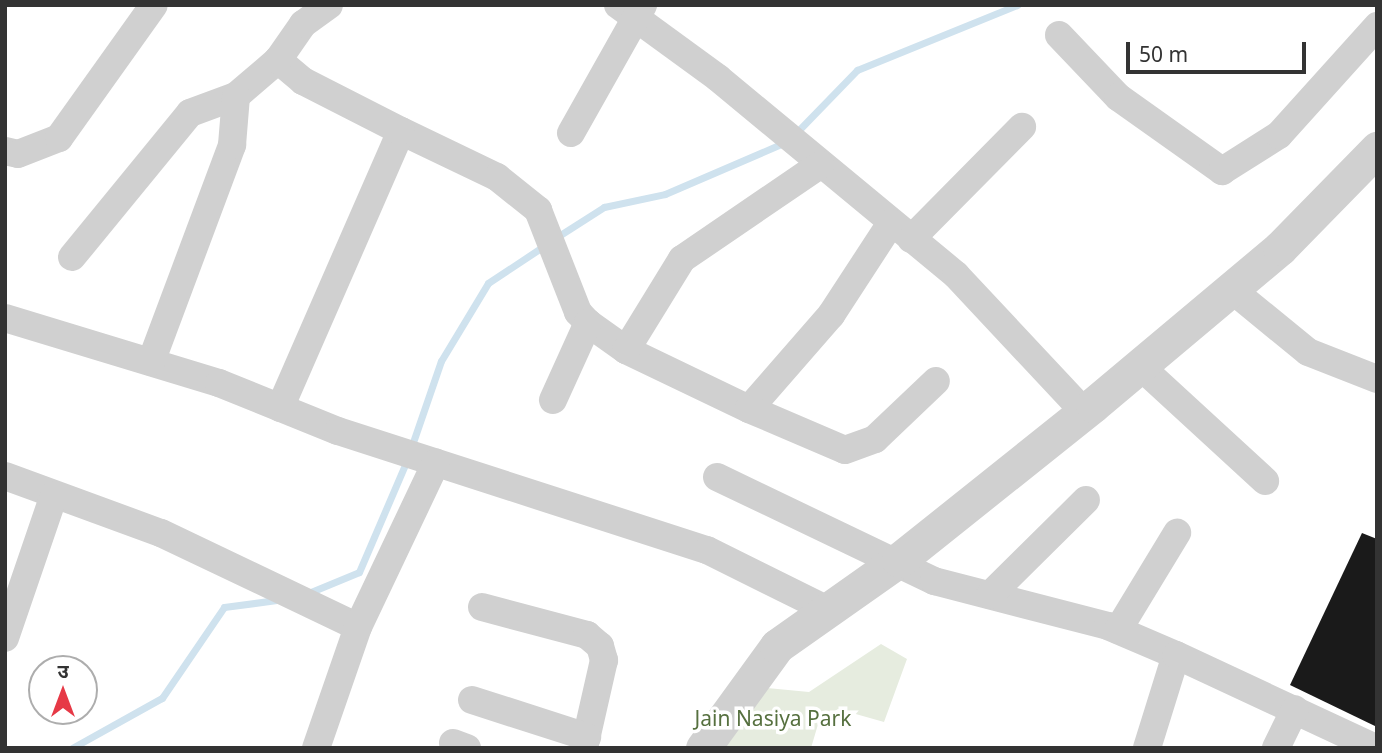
<!DOCTYPE html>
<meta charset="utf-8">
<style>
body{margin:0}
#map{position:relative;width:1382px;height:753px;overflow:hidden;background:#fff;font-family:"Noto Sans","Noto Sans Devanagari",sans-serif}
div>[style]{position:absolute}
[style*='--x']{left:calc(var(--x)*1px);top:calc(var(--y)*1px);width:calc(var(--w)*1px);rotate:calc(var(--a)*1deg)}
.green>*{inset:0;background:#e6ecdf}
.stream>*{height:7px;margin:-3.5px;padding:0 3.5px;transform-origin:3.5px;border-radius:3.5px;background:#cfe2ee}
.building>*{inset:0;background:#1a1a1a}
.minor>*{height:28px;margin:-14px;padding:0 14px;transform-origin:14px;border-radius:14px;background:#d0d0d0}
.tertiary>*{height:35px;margin:-17.5px;padding:0 17.5px;transform-origin:17.5px;border-radius:17.5px;background:#d0d0d0}
span{translate:-50% -50%;white-space:nowrap;text-align:center;line-height:1.15;-webkit-text-stroke:7px #fff;paint-order:stroke}
.park-label{font-size:21px;color:#56703f}
.frame{position:absolute;inset:0;border:7px solid #333;pointer-events:none}
.north{position:absolute;left:28px;top:655px;width:70px;height:70px;box-sizing:border-box;background:#fff;border:2px solid #adadad;border-radius:50%;rotate:0deg;font-size:19px;font-weight:700;line-height:28px;text-align:center;color:#333}
.north::after{content:'';display:block;margin:auto;width:24px;height:32px;background:#e63946;clip-path:polygon(50% 0,100% 100%,50% 72%,0 100%)}
.scale{position:absolute;left:1126px;top:42px;width:180px;height:32px;box-sizing:border-box;border:4px solid #333;border-top:0;padding-left:9px;font-size:21px;line-height:24px;white-space:nowrap;color:#333;-webkit-text-stroke:5px #fff;paint-order:stroke}
</style>
<div id="map">
<div class="green">
<i style="clip-path:polygon(881px 644px,907px 659px,884px 722px,838px 709px,819px 721px,811px 748px,707px 748px,757px 687px,809px 692px)"></i>
</div>
<div class="stream">
<i style="--x:795;--y:134;--w:89;--a:-45.9"></i>
<i style="--x:857;--y:70;--w:173;--a:-22.1"></i>
<i style="--x:557;--y:237;--w:56;--a:-32.6"></i>
<i style="--x:604;--y:207;--w:62;--a:-12"></i>
<i style="--x:665;--y:194;--w:132;--a:-23.3"></i>
<i style="--x:411;--y:448;--w:92;--a:-71"></i>
<i style="--x:441;--y:361;--w:91;--a:-58.9"></i>
<i style="--x:488;--y:283;--w:67;--a:-33.5"></i>
<i style="--x:306;--y:594;--w:57;--a:-22.5"></i>
<i style="--x:359;--y:572;--w:122;--a:-66.8"></i>
<i style="--x:72;--y:748;--w:103;--a:-29.1"></i>
<i style="--x:162;--y:698;--w:110;--a:-55.7"></i>
<i style="--x:224;--y:607;--w:53;--a:-7.5"></i>
</div>
<div class="building">
<i style="clip-path:polygon(1362px 533px,1377px 539px,1377px 727px,1290px 685px)"></i>
</div>
<div class="minor">
<i style="--x:618;--y:5;--w:124;--a:36.1"></i>
<i style="--x:718;--y:78;--w:309;--a:39.6"></i>
<i style="--x:956;--y:275;--w:187;--a:46.9"></i>
<i style="--x:1059;--y:35;--w:86;--a:46.4"></i>
<i style="--x:1118;--y:97;--w:128;--a:35.4"></i>
<i style="--x:1222;--y:171;--w:67;--a:-32.3"></i>
<i style="--x:1279;--y:135;--w:147;--a:-48"></i>
<i style="--x:401;--y:131;--w:106;--a:25.6"></i>
<i style="--x:497;--y:177;--w:53;--a:38.8"></i>
<i style="--x:538;--y:210;--w:110;--a:68.6"></i>
<i style="--x:578;--y:312;--w:15;--a:48"></i>
<i style="--x:588;--y:323;--w:47;--a:35.4"></i>
<i style="--x:626;--y:350;--w:136;--a:25.6"></i>
<i style="--x:749;--y:409;--w:125;--a:-48.9"></i>
<i style="--x:831;--y:315;--w:110;--a:-56.9"></i>
<i style="--x:571;--y:133;--w:147;--a:-60.6"></i>
<i style="--x:5;--y:151;--w:13;--a:13"></i>
<i style="--x:18;--y:154;--w:44;--a:-21.3"></i>
<i style="--x:59;--y:138;--w:163;--a:-54.5"></i>
<i style="--x:911;--y:239;--w:158;--a:-45.3"></i>
<i style="--x:72;--y:257;--w:186;--a:-50.7"></i>
<i style="--x:190;--y:113;--w:49;--a:-20.3"></i>
<i style="--x:236;--y:96;--w:55;--a:-40.6"></i>
<i style="--x:1231;--y:289;--w:99;--a:39.3"></i>
<i style="--x:1308;--y:352;--w:74;--a:21.4"></i>
<i style="--x:5;--y:318;--w:224;--a:16.9"></i>
<i style="--x:219;--y:383;--w:128;--a:22"></i>
<i style="--x:338;--y:431;--w:388;--a:17.9"></i>
<i style="--x:707;--y:550;--w:135;--a:26.4"></i>
<i style="--x:626;--y:350;--w:107;--a:-58.4"></i>
<i style="--x:682;--y:259;--w:167;--a:-34.3"></i>
<i style="--x:151;--y:362;--w:232;--a:-69.5"></i>
<i style="--x:232;--y:145;--w:49;--a:-85.3"></i>
<i style="--x:1140;--y:366;--w:170;--a:42.6"></i>
<i style="--x:553;--y:400;--w:85;--a:-65.6"></i>
<i style="--x:280;--y:408;--w:302;--a:-66.4"></i>
<i style="--x:401;--y:131;--w:110;--a:-153"></i>
<i style="--x:303;--y:81;--w:33;--a:-140"></i>
<i style="--x:278;--y:60;--w:44;--a:-55.2"></i>
<i style="--x:303;--y:24;--w:32;--a:-36"></i>
<i style="--x:749;--y:409;--w:104;--a:23.1"></i>
<i style="--x:845;--y:450;--w:32;--a:-20"></i>
<i style="--x:875;--y:439;--w:84;--a:-43.6"></i>
<i style="--x:5;--y:476;--w:166;--a:20.1"></i>
<i style="--x:161;--y:533;--w:218;--a:25.5"></i>
<i style="--x:358;--y:627;--w:128;--a:109.1"></i>
<i style="--x:717;--y:477;--w:241;--a:25.6"></i>
<i style="--x:934;--y:581;--w:180;--a:14.5"></i>
<i style="--x:1108;--y:626;--w:74;--a:23.1"></i>
<i style="--x:990;--y:595;--w:135;--a:-44.7"></i>
<i style="--x:482;--y:607;--w:109;--a:14.9"></i>
<i style="--x:587;--y:635;--w:17;--a:40"></i>
<i style="--x:600;--y:646;--w:15;--a:74"></i>
<i style="--x:604;--y:660;--w:90;--a:102.8"></i>
<i style="--x:358;--y:627;--w:182;--a:-64.6"></i>
<i style="--x:1118;--y:630;--w:114;--a:-58.7"></i>
<i style="--x:5;--y:638;--w:151;--a:-71.1"></i>
<i style="--x:472;--y:700;--w:121;--a:17.8"></i>
<i style="--x:453;--y:743;--w:15;--a:20"></i>
<i style="--x:1147;--y:748;--w:97;--a:-72.7"></i>
<i style="--x:1176;--y:655;--w:220;--a:25"></i>
<i style="--x:1276;--y:748;--w:43;--a:-64"></i>
</div>
<div class="tertiary">
<i style="--x:703;--y:748;--w:126;--a:-54"></i>
<i style="--x:777;--y:646;--w:149;--a:-35.2"></i>
<i style="--x:899;--y:560;--w:248;--a:-38.6"></i>
<i style="--x:1093;--y:405;--w:244;--a:-40"></i>
<i style="--x:1280;--y:248;--w:139;--a:-45.6"></i>
</div>
<div class="park-label">
<span style="left:773px;top:718px">Jain Nasiya Park</span>
</div>
<div class="frame"></div>
<div class="north">उ</div>
<div class="scale">50 m</div>
</div>
